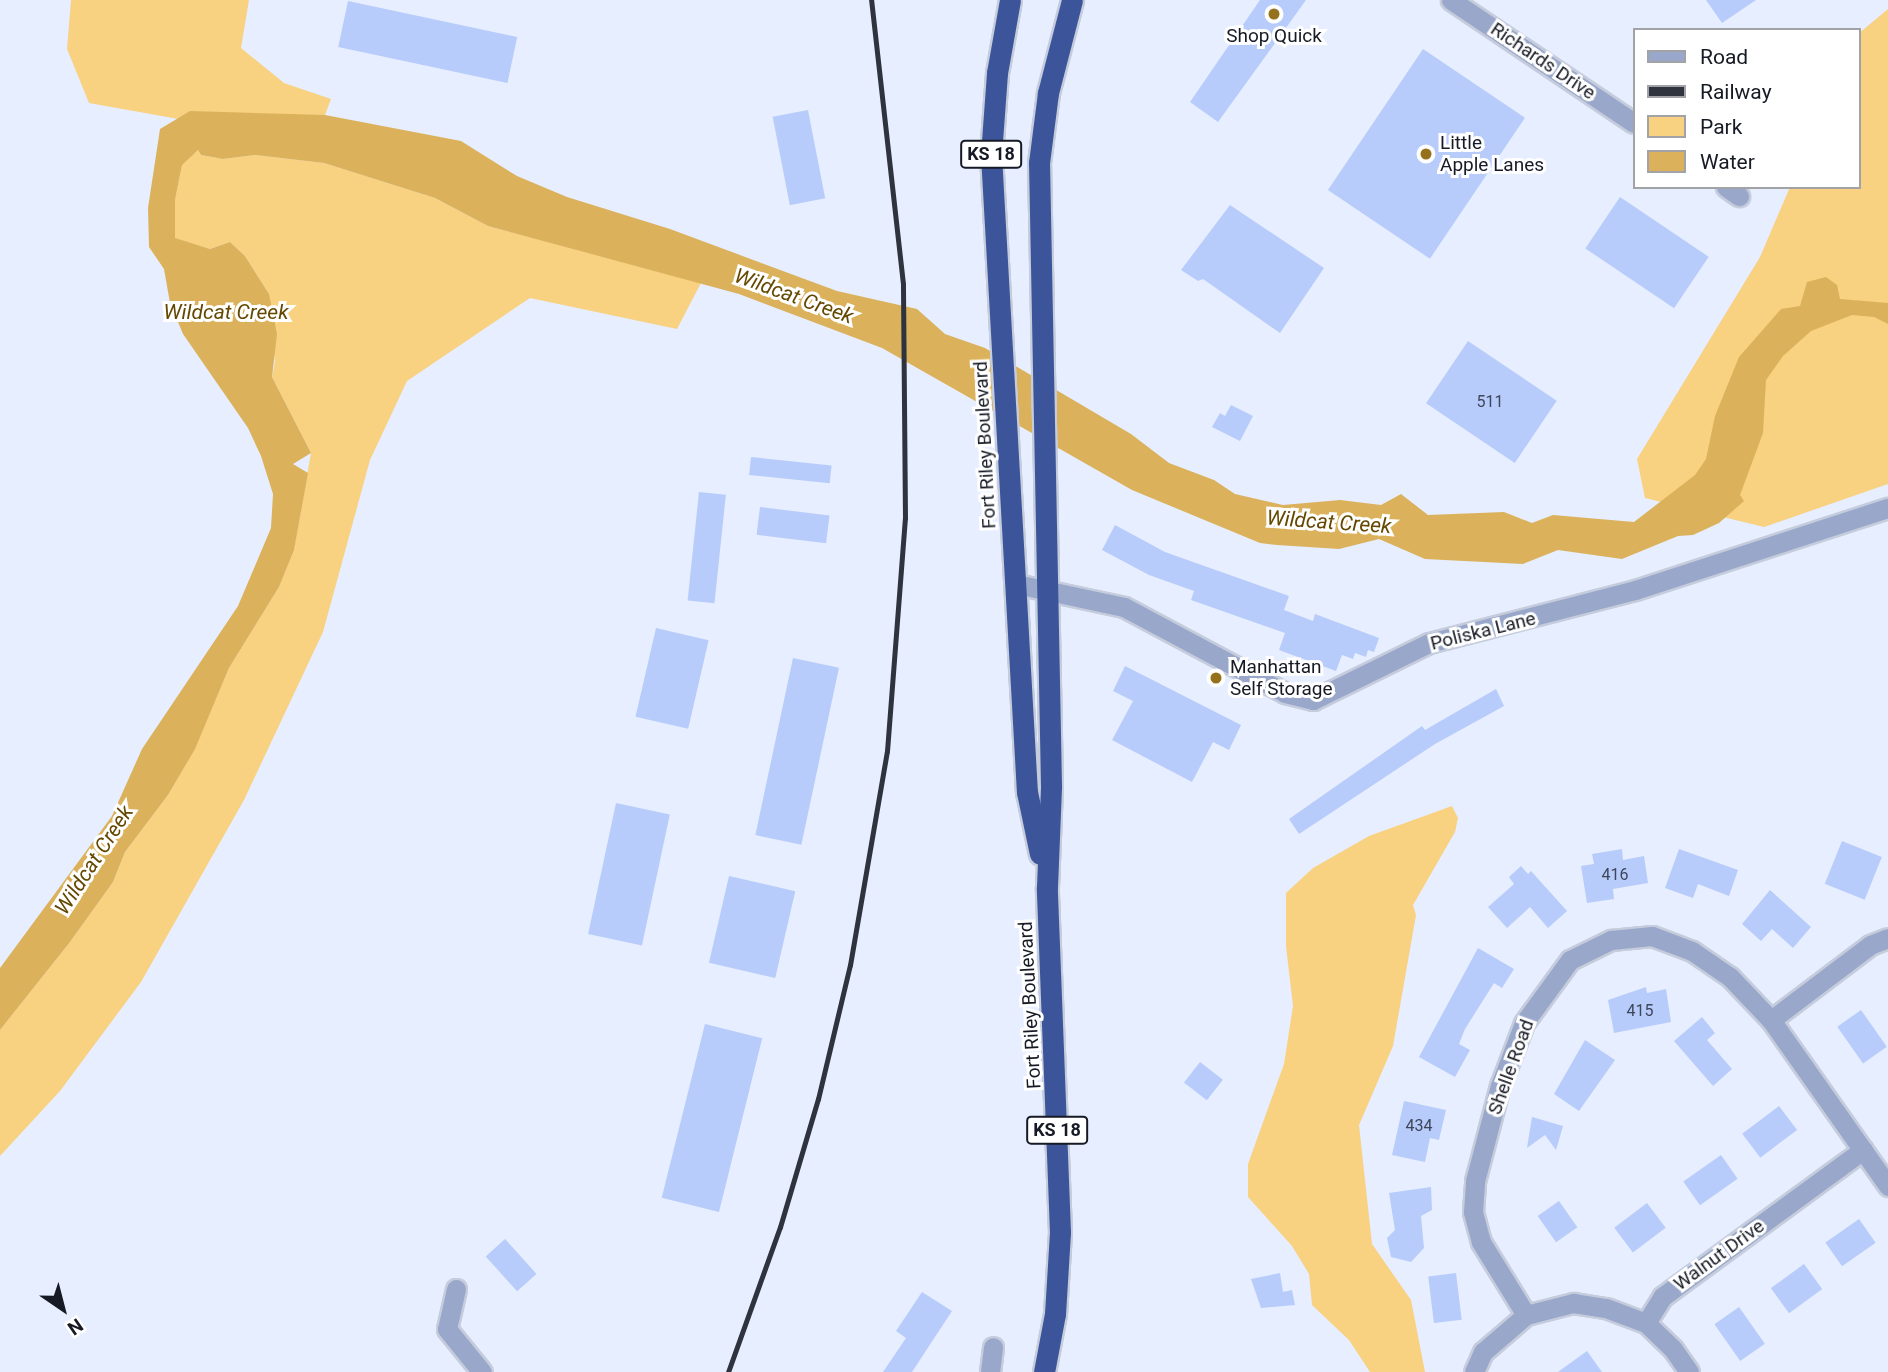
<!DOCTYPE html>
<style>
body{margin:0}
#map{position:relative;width:1888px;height:1372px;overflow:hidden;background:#e6eeff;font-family:Roboto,sans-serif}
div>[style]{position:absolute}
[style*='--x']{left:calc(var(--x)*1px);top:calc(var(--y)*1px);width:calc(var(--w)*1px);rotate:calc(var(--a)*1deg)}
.green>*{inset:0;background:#f8d181}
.water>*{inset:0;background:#dbb25b}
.building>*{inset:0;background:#b8ccfb;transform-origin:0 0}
.roads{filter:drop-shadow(2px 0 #c5ccdc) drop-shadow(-2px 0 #c5ccdc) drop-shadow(0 2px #c5ccdc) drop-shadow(0 -2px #c5ccdc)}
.street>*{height:19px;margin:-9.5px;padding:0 9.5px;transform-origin:9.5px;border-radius:9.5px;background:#99a8ca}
.highway>*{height:21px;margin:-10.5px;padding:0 10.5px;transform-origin:10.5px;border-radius:10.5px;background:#3c559a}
.rail>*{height:5px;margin:-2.5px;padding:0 2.5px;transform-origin:2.5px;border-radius:2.5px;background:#2e333e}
.dots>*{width:19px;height:19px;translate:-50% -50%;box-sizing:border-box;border:4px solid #fff;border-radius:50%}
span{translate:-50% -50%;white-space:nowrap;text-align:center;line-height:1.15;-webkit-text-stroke:6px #fff;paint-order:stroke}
.number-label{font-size:16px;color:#3e465a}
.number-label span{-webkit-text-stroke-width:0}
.shield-label span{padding:2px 5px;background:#fff;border:2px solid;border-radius:5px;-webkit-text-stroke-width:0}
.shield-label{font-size:18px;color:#161a24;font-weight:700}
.poi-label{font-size:19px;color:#161a24}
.left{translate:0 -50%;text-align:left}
.street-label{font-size:19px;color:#161a24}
.water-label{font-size:21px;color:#644800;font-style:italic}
.legend{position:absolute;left:1633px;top:28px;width:228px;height:161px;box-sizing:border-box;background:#fff;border:2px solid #a2a3a7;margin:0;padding:9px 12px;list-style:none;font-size:21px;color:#161a24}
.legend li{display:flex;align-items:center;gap:14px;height:35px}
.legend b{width:35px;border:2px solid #a2a3a7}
.north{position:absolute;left:28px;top:1274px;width:70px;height:70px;-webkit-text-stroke:5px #fff;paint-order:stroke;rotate:145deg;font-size:19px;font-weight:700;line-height:28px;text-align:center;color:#161a24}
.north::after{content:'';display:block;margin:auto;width:24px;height:32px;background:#161a24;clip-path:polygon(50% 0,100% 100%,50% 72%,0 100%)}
</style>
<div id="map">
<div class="green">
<i style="clip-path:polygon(71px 0,249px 0,241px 48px,284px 83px,331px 99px,325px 115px,184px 120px,89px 103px,67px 49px)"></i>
<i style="clip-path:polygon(1888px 9px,1888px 484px,1764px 527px,1645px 498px,1637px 459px,1760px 257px,1790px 187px,1858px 187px,1858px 34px)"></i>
<i style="clip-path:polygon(198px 150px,201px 155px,223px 159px,255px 155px,324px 163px,435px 198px,488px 226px,701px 283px,677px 329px,530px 298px,407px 381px,370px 460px,323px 632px,244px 800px,141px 982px,60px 1091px,0 1156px,0 1030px,70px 942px,113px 882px,125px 852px,168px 795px,195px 748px,229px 668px,279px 587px,294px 549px,311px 453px,272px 377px,275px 362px,269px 294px,245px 256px,230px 242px,210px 249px,175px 239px,175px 200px,182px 164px)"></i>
<i style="clip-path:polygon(1452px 806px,1458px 818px,1455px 832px,1413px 905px,1416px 915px,1393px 1046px,1359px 1125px,1372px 1244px,1411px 1300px,1425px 1372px,1370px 1372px,1349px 1340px,1312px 1305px,1309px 1274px,1292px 1246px,1248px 1197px,1248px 1164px,1284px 1064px,1293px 1006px,1286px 946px,1286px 893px,1313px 868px,1369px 836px)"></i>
</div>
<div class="water">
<i style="clip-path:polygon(190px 111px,325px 115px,461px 141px,517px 176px,567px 197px,670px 229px,837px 291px,917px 309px,945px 334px,985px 348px,1131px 434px,1169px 463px,1214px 480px,1235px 494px,1283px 505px,1340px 500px,1381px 505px,1401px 494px,1428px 515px,1504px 512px,1532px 523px,1553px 515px,1634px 522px,1695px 475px,1706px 459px,1715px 416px,1739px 357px,1781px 309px,1800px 306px,1807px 282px,1826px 277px,1837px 285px,1840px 299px,1888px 303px,1888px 324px,1874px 317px,1852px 315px,1811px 331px,1783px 356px,1766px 380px,1763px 433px,1740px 495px,1744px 501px,1719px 523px,1693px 535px,1678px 536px,1622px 559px,1558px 550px,1523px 564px,1425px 559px,1379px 539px,1339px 549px,1277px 545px,1260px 543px,1132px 490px,882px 348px,739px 294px,488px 226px,435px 198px,324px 163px,255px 155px,223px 159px,201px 155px,198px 150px,182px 165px,175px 200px,175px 238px,210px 249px,230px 242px,245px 256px,269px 294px,277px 334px,272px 377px,311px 453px,293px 464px,308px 473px,294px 550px,279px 587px,229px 668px,195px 749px,168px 795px,125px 852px,113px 882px,70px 942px,0 1030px,0 968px,112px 816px,142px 749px,238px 606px,271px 528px,273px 494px,261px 456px,248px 428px,183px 334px,170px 303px,164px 269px,149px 247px,148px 208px,160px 129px)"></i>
</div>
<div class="building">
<i style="clip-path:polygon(1260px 0,1306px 0,1218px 122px,1190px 102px)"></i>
<i style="clip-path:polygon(1706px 0,1756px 0,1722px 23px)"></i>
<i style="left:348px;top:1px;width:173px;height:47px;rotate:12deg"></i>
<i style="left:1423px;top:49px;width:123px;height:170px;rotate:34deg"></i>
<i style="left:808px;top:110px;width:90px;height:36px;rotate:79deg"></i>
<i style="left:1620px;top:197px;width:107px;height:62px;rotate:34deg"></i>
<i style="clip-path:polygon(1230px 205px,1324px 268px,1280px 333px,1203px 279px,1198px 281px,1181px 270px)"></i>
<i style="left:1468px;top:341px;width:107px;height:75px;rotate:34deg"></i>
<i style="clip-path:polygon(1231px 405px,1253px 416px,1240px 441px,1212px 427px,1220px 413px,1225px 416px)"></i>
<i style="left:751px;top:457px;width:81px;height:18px;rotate:6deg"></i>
<i style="left:699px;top:492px;width:27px;height:109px;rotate:6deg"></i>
<i style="left:760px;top:507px;width:70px;height:28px;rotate:7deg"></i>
<i style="clip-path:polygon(1115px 525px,1165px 552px,1289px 596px,1284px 610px,1313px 621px,1315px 614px,1379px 638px,1374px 652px,1368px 650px,1366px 657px,1355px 653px,1353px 659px,1342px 655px,1336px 671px,1279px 650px,1285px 633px,1191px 600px,1194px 591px,1149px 575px,1102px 550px)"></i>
<i style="left:656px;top:628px;width:54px;height:91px;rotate:13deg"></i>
<i style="left:793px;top:658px;width:47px;height:181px;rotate:12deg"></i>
<i style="clip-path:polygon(1125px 666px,1241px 725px,1229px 750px,1213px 742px,1192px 782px,1112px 740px,1133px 701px,1113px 691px)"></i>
<i style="clip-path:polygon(1496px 689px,1504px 706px,1435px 744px,1299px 834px,1289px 819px,1422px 726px,1425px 730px)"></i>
<i style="left:616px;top:803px;width:55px;height:134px;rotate:12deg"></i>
<i style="left:1842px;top:841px;width:43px;height:46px;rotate:22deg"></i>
<i style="clip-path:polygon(1622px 849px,1623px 860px,1644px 856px,1648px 883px,1613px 889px,1614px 899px,1587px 903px,1581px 866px,1594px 864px,1592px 854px)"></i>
<i style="clip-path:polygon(1679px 849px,1738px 870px,1729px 896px,1698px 884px,1693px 898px,1665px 888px)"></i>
<i style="clip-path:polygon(1521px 866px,1528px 874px,1531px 871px,1567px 911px,1548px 928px,1530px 907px,1507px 928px,1488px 907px,1514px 884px,1509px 877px)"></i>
<i style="left:729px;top:876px;width:68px;height:89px;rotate:13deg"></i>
<i style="clip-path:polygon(1770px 890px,1811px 927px,1793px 948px,1772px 929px,1761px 941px,1742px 924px)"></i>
<i style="clip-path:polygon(1478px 948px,1514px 969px,1502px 988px,1494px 983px,1465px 1029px,1459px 1044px,1470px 1050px,1455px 1077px,1419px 1057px)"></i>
<i style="clip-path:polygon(1646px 987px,1647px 993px,1666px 989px,1671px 1022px,1614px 1033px,1608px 1000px)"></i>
<i style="left:1861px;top:1010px;width:45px;height:29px;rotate:55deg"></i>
<i style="clip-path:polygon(1702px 1017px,1715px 1033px,1707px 1040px,1732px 1069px,1713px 1086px,1674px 1041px)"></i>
<i style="left:705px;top:1024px;width:59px;height:179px;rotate:14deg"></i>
<i style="clip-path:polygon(1585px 1040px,1615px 1060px,1579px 1111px,1554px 1094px)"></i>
<i style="left:1200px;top:1062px;width:29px;height:26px;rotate:38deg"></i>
<i style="clip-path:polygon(1404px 1101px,1446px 1110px,1439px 1140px,1430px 1138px,1425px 1162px,1392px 1155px)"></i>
<i style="left:1779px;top:1106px;width:30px;height:46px;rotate:53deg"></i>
<i style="clip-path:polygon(1532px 1117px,1563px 1126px,1556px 1150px,1545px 1135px,1527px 1148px)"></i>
<i style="left:1721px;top:1155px;width:29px;height:46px;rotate:55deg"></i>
<i style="clip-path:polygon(1431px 1187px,1432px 1210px,1421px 1216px,1424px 1248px,1411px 1262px,1391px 1257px,1387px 1238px,1395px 1230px,1389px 1193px)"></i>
<i style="left:1559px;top:1201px;width:32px;height:26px;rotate:55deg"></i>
<i style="left:1647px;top:1203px;width:31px;height:41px;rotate:53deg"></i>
<i style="left:1859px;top:1219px;width:29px;height:41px;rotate:55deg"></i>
<i style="left:505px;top:1239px;width:47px;height:26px;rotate:48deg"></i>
<i style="left:1804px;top:1264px;width:31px;height:41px;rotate:54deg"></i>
<i style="clip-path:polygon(1280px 1273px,1283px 1292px,1292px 1290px,1295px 1305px,1261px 1308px,1251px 1279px)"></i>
<i style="left:1456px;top:1273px;width:47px;height:28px;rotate:83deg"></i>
<i style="clip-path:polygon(922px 1292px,952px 1311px,912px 1372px,883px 1372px,906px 1338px,896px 1331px)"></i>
<i style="left:1739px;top:1307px;width:45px;height:30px;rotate:55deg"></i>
<i style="clip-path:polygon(1587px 1351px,1602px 1372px,1558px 1372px)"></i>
</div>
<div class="roads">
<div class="street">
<i style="--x:1451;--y:0;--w:220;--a:33.9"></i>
<i style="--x:1726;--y:187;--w:16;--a:35"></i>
<i style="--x:1016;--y:584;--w:110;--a:12"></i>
<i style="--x:1124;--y:607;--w:183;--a:28.1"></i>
<i style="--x:1285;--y:693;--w:29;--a:14"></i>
<i style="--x:1313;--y:700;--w:129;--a:-26.2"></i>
<i style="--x:1429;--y:643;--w:213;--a:-14.4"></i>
<i style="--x:1635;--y:590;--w:266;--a:-18"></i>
<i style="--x:1771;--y:1020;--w:124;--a:-37.1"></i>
<i style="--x:1870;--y:945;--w:19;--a:-21"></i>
<i style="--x:456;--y:1289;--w:41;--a:102.7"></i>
<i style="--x:447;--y:1329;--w:55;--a:50.9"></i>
<i style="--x:1526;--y:1315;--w:86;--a:-121.7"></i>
<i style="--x:1481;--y:1242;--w:31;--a:-105"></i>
<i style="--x:1473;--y:1212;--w:31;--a:-86"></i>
<i style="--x:1475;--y:1181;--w:98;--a:-75.3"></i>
<i style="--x:1500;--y:1086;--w:67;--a:-69.1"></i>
<i style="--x:1524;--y:1023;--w:78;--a:-53.9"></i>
<i style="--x:1570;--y:960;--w:46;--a:-26"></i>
<i style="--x:1611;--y:940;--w:41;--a:-5.6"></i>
<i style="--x:1652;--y:936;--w:43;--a:20.6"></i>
<i style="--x:1692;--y:951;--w:46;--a:34.4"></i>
<i style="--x:1730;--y:977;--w:59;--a:46.4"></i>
<i style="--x:1771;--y:1020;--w:203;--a:54.8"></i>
<i style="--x:1646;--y:1323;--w:31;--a:-58"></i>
<i style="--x:1662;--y:1297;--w:249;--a:-36.2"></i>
<i style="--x:990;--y:1372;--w:25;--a:-83"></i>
<i style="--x:1474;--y:1372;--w:22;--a:-66"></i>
<i style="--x:1483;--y:1352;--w:57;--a:-40.7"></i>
<i style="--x:1526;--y:1315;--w:49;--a:-14.3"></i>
<i style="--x:1573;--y:1303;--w:33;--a:9"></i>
<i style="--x:1606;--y:1308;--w:43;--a:20.6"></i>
<i style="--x:1646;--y:1323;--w:37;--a:44"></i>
<i style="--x:1673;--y:1349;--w:28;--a:55"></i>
</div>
<div class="highway">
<i style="--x:1010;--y:0;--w:74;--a:100.1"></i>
<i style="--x:997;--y:73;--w:82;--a:94.2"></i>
<i style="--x:991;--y:155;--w:638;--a:86.77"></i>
<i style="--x:1027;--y:792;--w:63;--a:78.2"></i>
<i style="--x:1044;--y:1372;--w:59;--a:-79.3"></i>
<i style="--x:1055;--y:1314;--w:82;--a:-86.5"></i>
<i style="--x:1060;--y:1232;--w:345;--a:-92.2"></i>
<i style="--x:1047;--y:887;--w:101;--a:-87.7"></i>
<i style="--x:1051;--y:786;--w:623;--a:-91.1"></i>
<i style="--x:1039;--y:163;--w:71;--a:-82.7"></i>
<i style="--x:1048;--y:93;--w:96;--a:-75.5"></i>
</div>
</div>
<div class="rail">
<i style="--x:728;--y:1372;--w:154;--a:-70.3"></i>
<i style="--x:780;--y:1227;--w:134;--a:-73.5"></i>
<i style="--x:818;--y:1099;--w:138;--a:-76.6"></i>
<i style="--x:850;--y:965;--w:217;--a:-80.2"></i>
<i style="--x:887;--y:751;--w:234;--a:-85.6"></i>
<i style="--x:905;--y:518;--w:234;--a:-90.5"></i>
<i style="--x:903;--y:284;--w:286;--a:-96.4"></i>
</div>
<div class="dots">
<i style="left:1274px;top:14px;background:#96711b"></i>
<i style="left:1426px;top:154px;background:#96711b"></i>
<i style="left:1216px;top:678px;background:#96711b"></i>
</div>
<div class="number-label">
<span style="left:1490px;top:402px">511</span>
<span style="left:1615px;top:875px">416</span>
<span style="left:1640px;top:1011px">415</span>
<span style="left:1419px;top:1126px">434</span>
</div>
<div class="shield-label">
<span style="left:991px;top:154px">KS 18</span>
<span style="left:1057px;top:1130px">KS 18</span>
</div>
<div class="poi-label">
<span style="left:1274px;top:36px">Shop Quick</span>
<span class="left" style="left:1440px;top:154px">Little<br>Apple Lanes</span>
<span class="left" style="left:1230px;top:678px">Manhattan<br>Self Storage</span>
</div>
<div class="street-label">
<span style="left:1543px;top:61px;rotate:34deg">Richards Drive</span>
<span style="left:985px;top:445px;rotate:-93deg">Fort Riley Boulevard</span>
<span style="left:1483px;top:631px;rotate:-14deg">Poliska Lane</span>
<span style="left:1030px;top:1005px;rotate:-93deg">Fort Riley Boulevard</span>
<span style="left:1511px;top:1067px;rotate:-70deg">Shelle Road</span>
<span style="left:1719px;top:1255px;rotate:-36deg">Walnut Drive</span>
</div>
<div class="water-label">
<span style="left:794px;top:296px;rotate:20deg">Wildcat Creek</span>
<span style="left:226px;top:312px">Wildcat Creek</span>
<span style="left:1329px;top:522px;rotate:4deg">Wildcat Creek</span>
<span style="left:94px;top:860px;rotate:-57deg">Wildcat Creek</span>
</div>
<ul class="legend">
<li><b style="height:9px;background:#99a8ca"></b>Road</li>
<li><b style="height:9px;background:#2e333e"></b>Railway</li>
<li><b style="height:19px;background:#f8d181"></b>Park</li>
<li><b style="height:19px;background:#dbb25b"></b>Water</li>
</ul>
<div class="north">N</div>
</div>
